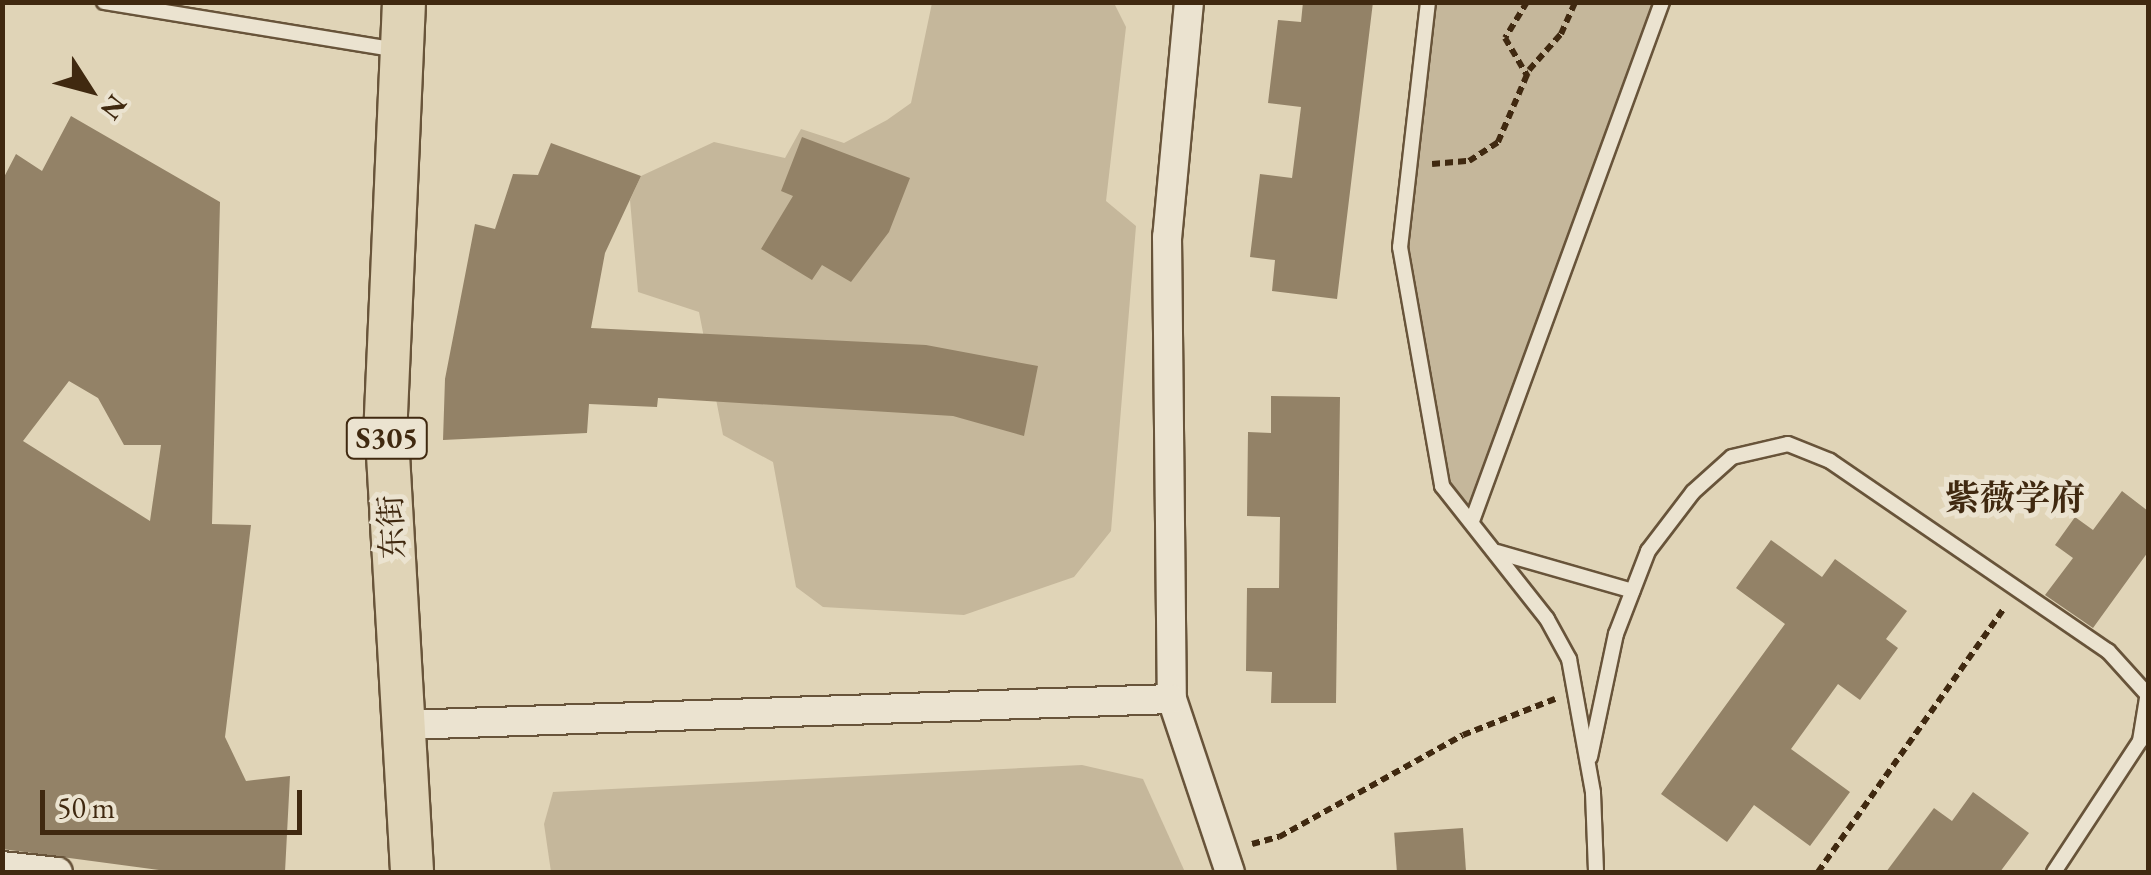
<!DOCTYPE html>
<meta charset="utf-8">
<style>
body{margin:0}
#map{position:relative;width:2151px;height:875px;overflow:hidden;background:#e0d4b7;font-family:"EB Garamond","Noto Serif SC",serif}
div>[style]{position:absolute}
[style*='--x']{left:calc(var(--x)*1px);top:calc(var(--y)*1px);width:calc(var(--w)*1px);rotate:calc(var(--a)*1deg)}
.green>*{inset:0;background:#c5b79b}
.building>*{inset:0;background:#938267;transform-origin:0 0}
.path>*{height:6px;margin-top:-3px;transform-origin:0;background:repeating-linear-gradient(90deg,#402910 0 8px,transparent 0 13px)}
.roads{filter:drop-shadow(2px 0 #68543a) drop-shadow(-2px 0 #68543a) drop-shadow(0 2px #68543a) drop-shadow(0 -2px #68543a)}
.service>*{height:14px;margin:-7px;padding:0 7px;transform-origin:7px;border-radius:7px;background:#ebe3d0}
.minor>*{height:28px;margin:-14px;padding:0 14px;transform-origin:14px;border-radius:14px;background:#ebe3d0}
.primary>*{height:42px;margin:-21px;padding:0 21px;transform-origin:21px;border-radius:21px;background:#e0d4b7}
span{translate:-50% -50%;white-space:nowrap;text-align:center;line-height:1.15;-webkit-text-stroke:10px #ebe3d0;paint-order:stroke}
.shield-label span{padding:2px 8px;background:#ebe3d0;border:2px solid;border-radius:8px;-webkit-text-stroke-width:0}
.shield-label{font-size:30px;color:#402910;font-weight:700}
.street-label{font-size:32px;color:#402910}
.neighbourhood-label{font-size:35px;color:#402910;font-weight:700}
.frame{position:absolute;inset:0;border:5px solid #402910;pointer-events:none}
.north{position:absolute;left:40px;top:40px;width:100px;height:100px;-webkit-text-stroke:8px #ebe3d0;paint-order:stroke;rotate:126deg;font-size:28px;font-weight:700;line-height:40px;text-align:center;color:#402910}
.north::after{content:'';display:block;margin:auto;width:35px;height:45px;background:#402910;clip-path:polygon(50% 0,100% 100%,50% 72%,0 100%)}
.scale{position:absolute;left:40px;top:790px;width:262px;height:45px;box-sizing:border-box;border:5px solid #402910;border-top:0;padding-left:12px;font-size:30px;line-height:35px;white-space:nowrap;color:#402910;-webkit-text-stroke:8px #ebe3d0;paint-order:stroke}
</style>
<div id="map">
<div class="green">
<i style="clip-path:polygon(932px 3px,1114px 3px,1126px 27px,1106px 201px,1136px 226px,1111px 531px,1074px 577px,964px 615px,823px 607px,796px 587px,773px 462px,723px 435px,699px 312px,638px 292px,630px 200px,641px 176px,714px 142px,785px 158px,801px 129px,844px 143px,887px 120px,911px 103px)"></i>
<i style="clip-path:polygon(1428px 3px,1662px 3px,1472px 521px,1442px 486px,1400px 247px)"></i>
<i style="clip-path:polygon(1082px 765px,1143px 779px,1185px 872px,551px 872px,544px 824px,553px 792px)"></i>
</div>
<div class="building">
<i style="clip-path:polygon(1303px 2px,1373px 2px,1337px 299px,1272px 291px,1275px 260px,1250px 257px,1260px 174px,1292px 178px,1301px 107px,1268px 103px,1278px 20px,1301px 22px)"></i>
<i style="clip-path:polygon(evenodd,71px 116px,220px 202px,212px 524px,251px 525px,225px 737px,246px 781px,290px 776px,285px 872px,174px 872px,2px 849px,2px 181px,16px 154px,42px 171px,71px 116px,69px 381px,98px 398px,124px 445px,161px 445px,150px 521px,23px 441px,69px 381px)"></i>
<i style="clip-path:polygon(802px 137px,910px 178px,889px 232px,851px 282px,822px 265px,812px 280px,761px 249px,793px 196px,781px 191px)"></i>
<i style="clip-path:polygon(551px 143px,641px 176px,605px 253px,591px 328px,926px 345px,1038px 366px,1024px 436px,953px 416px,658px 398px,657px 407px,589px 404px,587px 433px,443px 440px,445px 379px,475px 224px,495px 229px,513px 174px,538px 175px)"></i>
<i style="clip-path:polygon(1271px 396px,1340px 397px,1336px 703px,1271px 703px,1272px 672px,1246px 671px,1247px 588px,1279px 588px,1280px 517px,1247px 516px,1248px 432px,1271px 433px)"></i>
<i style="clip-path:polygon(2122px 491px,2148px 511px,2148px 552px,2093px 628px,2045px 595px,2073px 558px,2055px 545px,2075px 517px,2093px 530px)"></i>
<i style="clip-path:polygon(1771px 540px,1822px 577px,1835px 559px,1907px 611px,1886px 639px,1898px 648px,1860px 700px,1838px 684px,1791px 749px,1850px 792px,1810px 846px,1754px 805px,1727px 842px,1661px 794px,1785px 624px,1736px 588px)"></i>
<i style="clip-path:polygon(1973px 792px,2029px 833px,2000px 872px,1886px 872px,1934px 808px,1952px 821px)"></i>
<i style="left:1463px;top:828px;width:44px;height:69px;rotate:86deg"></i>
</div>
<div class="path">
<i style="--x:1527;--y:2;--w:42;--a:121.4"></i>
<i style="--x:1505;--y:38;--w:45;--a:59.5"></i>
<i style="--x:1432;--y:164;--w:37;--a:-5"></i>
<i style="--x:1469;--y:161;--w:35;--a:-33"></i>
<i style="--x:1498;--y:142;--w:78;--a:-66.7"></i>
<i style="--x:1529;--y:70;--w:48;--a:-48.4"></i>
<i style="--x:1561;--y:34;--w:35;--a:-66"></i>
<i style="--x:1252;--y:844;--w:28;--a:-15"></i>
<i style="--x:1279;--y:837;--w:210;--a:-29"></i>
<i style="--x:1463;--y:735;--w:99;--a:-21.4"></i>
<i style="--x:1818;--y:872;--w:324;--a:-54.8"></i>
</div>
<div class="roads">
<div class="service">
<i style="--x:104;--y:2;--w:296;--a:9.3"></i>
<i style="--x:1428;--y:2;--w:247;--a:96.5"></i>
<i style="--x:1400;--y:247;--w:243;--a:80"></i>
<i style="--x:1442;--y:486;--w:169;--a:51.7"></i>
<i style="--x:1547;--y:619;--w:46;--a:61.2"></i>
<i style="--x:1569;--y:659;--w:136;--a:79.8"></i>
<i style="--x:1593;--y:793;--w:79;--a:87.8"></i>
<i style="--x:1472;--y:521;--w:553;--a:-69.89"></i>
<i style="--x:1497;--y:552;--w:141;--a:16"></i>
<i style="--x:1590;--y:757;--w:126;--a:-78.1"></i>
<i style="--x:1616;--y:634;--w:89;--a:-68.9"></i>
<i style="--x:1648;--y:551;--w:74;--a:-52.7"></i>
<i style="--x:1693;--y:492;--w:52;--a:-41.9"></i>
<i style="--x:1732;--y:457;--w:57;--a:-13.1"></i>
<i style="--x:1788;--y:444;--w:45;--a:22"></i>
<i style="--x:1830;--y:461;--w:337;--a:34.4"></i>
<i style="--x:2108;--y:651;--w:58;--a:47.8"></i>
<i style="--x:2054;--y:872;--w:157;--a:-56.7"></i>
<i style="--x:2140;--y:741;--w:50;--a:-80.7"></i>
</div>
<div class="minor">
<i style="--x:1189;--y:2;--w:236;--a:95.3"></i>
<i style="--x:1167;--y:237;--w:462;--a:89.4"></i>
<i style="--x:1172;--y:699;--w:182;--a:71.5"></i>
<i style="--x:404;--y:725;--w:768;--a:-1.94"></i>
<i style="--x:2;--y:866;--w:56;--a:6.1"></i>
</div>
<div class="primary">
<i style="--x:404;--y:2;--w:418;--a:92.5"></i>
<i style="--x:386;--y:420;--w:453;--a:86.7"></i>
</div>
</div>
<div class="shield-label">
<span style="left:387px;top:438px">S305</span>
</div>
<div class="street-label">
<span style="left:392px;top:527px;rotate:-93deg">东街</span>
</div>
<div class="neighbourhood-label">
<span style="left:2015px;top:498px">紫薇学府</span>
</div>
<div class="frame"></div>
<div class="north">N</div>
<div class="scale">50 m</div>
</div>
